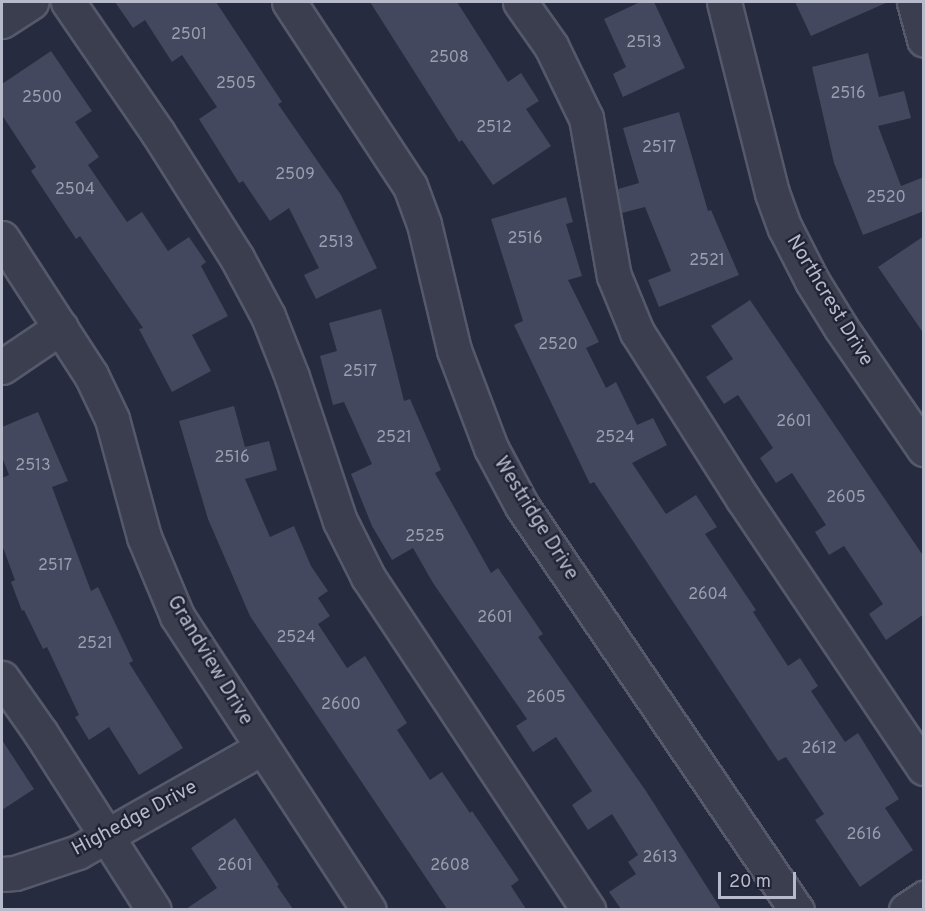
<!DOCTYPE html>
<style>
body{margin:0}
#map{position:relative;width:925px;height:911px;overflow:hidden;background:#272b3f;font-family:Overpass,sans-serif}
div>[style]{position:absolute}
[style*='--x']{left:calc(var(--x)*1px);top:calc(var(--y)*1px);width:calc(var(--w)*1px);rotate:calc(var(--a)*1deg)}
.building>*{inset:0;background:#43485f}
.roads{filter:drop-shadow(2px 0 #55596a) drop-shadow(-2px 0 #55596a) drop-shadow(0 2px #55596a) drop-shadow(0 -2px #55596a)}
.minor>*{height:33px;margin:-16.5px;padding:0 16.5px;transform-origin:16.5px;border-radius:16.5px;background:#3b3e4f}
span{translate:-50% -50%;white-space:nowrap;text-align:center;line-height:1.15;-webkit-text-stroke:4.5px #1f2335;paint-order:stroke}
.number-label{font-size:16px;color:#9a9eaf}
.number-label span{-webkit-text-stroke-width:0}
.street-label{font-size:20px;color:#b7baca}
.frame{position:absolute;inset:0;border:3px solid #b7baca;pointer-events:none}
.scale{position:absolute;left:718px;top:872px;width:78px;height:27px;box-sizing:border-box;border:3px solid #b7baca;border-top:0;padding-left:8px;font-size:18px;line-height:21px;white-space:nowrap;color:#b7baca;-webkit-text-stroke:4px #1f2335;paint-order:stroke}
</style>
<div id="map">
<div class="building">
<i style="clip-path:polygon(115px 2px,216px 2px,282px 102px,278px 104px,341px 195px,377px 268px,316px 299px,304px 275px,319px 268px,289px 208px,270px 221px,243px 181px,239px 183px,199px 119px,217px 107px,182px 55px,172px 62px,145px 20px,133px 28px)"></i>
<i style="clip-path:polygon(370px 2px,457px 2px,508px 82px,521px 73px,539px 101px,526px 109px,551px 146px,493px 185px,462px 140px,459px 142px)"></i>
<i style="clip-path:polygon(640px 2px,654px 2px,685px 68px,623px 97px,613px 74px,626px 67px,604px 19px)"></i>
<i style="clip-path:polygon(795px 2px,888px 2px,811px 36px)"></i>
<i style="clip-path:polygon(51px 51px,92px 111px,75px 122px,99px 157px,88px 165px,127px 222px,142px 212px,168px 251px,189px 237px,206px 262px,201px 266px,228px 316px,192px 335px,211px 371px,172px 392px,139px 329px,143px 328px,80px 236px,76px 239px,31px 171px,36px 167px,2px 115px,2px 84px)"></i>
<i style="clip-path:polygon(868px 53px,879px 97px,904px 91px,911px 118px,878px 126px,901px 186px,924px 177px,924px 211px,863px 235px,834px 163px,812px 67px)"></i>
<i style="clip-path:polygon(679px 112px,708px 211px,711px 210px,739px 275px,659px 307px,648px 280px,671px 271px,645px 207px,622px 213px,618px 189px,639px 183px,623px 128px)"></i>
<i style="clip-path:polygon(566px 197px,573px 222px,566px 224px,582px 276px,568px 280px,599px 342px,586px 348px,606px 388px,616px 382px,637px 425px,653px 418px,667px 445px,632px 463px,666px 514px,696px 495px,717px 527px,705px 534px,756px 610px,753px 612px,788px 666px,800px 658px,818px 686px,811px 691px,845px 742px,858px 733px,899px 799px,885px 808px,913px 850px,860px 887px,815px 820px,824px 814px,786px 757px,778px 761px,594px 482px,590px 484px,514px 325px,523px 321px,491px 219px)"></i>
<i style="clip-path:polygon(924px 236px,924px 334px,878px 267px)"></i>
<i style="clip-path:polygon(750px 300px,924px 557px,924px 614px,886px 640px,869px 614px,883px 604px,844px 546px,829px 555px,815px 532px,826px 525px,792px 473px,776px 483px,760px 458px,773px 448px,738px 395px,724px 404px,706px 377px,733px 359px,711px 326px)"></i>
<i style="clip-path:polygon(381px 309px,404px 401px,410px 399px,441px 470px,435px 473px,491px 573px,498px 568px,543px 634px,538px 637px,646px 791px,721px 909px,621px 909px,609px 892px,636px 874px,628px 862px,638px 855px,612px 814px,588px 830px,572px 805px,592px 791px,556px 737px,533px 752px,516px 726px,527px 719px,433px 583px,413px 548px,392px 560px,372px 526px,351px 474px,372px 464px,344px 402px,333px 405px,320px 356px,337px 351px,329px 323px)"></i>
<i style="clip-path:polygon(234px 406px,245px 447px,269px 441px,277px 470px,245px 479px,270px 537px,294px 526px,311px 566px,328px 591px,318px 598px,330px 616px,318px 624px,347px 668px,365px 656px,407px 723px,397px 730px,430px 780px,442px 772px,470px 813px,472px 811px,519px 880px,511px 886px,526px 909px,447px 909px,250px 616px,208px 519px,179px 421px)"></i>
<i style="clip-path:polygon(38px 412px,68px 481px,52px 487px,91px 591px,98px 587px,133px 661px,129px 663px,183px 748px,139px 775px,109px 727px,89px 740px,75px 717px,79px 715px,47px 647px,43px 649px,24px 610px,22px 611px,11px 582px,15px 580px,2px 545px,2px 478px,9px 475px,2px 457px,2px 427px)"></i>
<i style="clip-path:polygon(2px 740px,34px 789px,2px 810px)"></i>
<i style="clip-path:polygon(235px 818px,279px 885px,277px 886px,293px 909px,186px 909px,217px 888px,191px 848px)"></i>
</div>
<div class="roads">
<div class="minor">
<i style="--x:68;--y:2;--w:159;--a:55.5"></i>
<i style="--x:158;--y:133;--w:148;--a:57.7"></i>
<i style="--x:237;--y:258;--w:66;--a:61.9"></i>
<i style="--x:268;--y:316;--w:66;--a:68.5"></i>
<i style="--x:292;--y:377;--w:152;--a:71.6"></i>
<i style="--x:340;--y:521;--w:63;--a:63.4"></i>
<i style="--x:368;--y:577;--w:399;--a:56.5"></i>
<i style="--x:289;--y:2;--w:220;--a:56.7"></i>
<i style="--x:410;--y:186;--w:40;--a:69.8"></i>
<i style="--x:424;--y:224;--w:130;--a:76.6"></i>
<i style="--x:454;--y:350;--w:105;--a:69.3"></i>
<i style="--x:491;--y:448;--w:66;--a:61.9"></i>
<i style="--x:522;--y:506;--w:489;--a:55.8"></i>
<i style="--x:520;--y:2;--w:54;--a:54.8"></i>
<i style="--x:551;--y:46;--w:80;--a:64.1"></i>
<i style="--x:586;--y:118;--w:160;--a:80"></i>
<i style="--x:614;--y:276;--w:61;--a:67.7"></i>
<i style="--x:637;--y:332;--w:198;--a:57.6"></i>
<i style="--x:743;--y:499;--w:324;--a:56.1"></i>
<i style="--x:724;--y:2;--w:197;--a:75.9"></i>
<i style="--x:772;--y:193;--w:37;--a:70"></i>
<i style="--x:785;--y:228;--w:59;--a:63"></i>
<i style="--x:812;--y:281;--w:55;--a:58.3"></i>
<i style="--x:841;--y:328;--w:147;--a:55.6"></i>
<i style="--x:914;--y:2;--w:39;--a:75"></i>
<i style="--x:2;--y:21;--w:35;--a:-33"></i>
<i style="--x:2;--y:238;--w:163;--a:57"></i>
<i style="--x:91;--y:375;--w:49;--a:64.5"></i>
<i style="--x:112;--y:419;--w:122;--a:74.8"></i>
<i style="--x:144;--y:537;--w:86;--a:67.3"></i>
<i style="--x:177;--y:616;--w:351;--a:56.9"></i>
<i style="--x:2;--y:367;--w:71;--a:-34.1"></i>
<i style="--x:2;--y:678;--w:66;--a:54.9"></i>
<i style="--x:40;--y:732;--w:211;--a:57.4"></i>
<i style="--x:2;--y:874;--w:13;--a:-4"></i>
<i style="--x:15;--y:873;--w:66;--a:-18.4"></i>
<i style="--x:78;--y:852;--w:211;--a:-29.5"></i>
<i style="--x:906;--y:910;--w:22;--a:-34"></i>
</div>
</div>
<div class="number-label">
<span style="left:189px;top:35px">2501</span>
<span style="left:644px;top:43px">2513</span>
<span style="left:449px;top:58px">2508</span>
<span style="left:236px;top:84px">2505</span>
<span style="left:848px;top:94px">2516</span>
<span style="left:42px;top:98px">2500</span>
<span style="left:494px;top:128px">2512</span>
<span style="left:659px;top:148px">2517</span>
<span style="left:295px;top:175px">2509</span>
<span style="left:75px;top:190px">2504</span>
<span style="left:886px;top:198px">2520</span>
<span style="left:525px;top:239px">2516</span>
<span style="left:336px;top:243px">2513</span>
<span style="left:707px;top:261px">2521</span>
<span style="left:558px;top:345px">2520</span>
<span style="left:360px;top:372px">2517</span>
<span style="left:794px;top:422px">2601</span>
<span style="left:394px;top:438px">2521</span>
<span style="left:615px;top:438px">2524</span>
<span style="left:232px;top:458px">2516</span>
<span style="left:33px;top:466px">2513</span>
<span style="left:846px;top:498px">2605</span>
<span style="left:425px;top:537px">2525</span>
<span style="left:55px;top:566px">2517</span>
<span style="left:708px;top:595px">2604</span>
<span style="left:495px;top:618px">2601</span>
<span style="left:296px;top:638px">2524</span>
<span style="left:95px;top:644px">2521</span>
<span style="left:546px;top:698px">2605</span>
<span style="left:341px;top:705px">2600</span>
<span style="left:819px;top:749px">2612</span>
<span style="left:864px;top:835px">2616</span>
<span style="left:660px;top:858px">2613</span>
<span style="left:235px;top:866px">2601</span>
<span style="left:450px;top:866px">2608</span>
</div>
<div class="street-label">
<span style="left:829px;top:301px;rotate:59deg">Northcrest Drive</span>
<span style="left:535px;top:519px;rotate:58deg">Westridge Drive</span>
<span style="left:209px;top:661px;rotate:59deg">Grandview Drive</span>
<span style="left:135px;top:819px;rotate:-28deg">Highedge Drive</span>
</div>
<div class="frame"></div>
<div class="scale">20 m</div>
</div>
